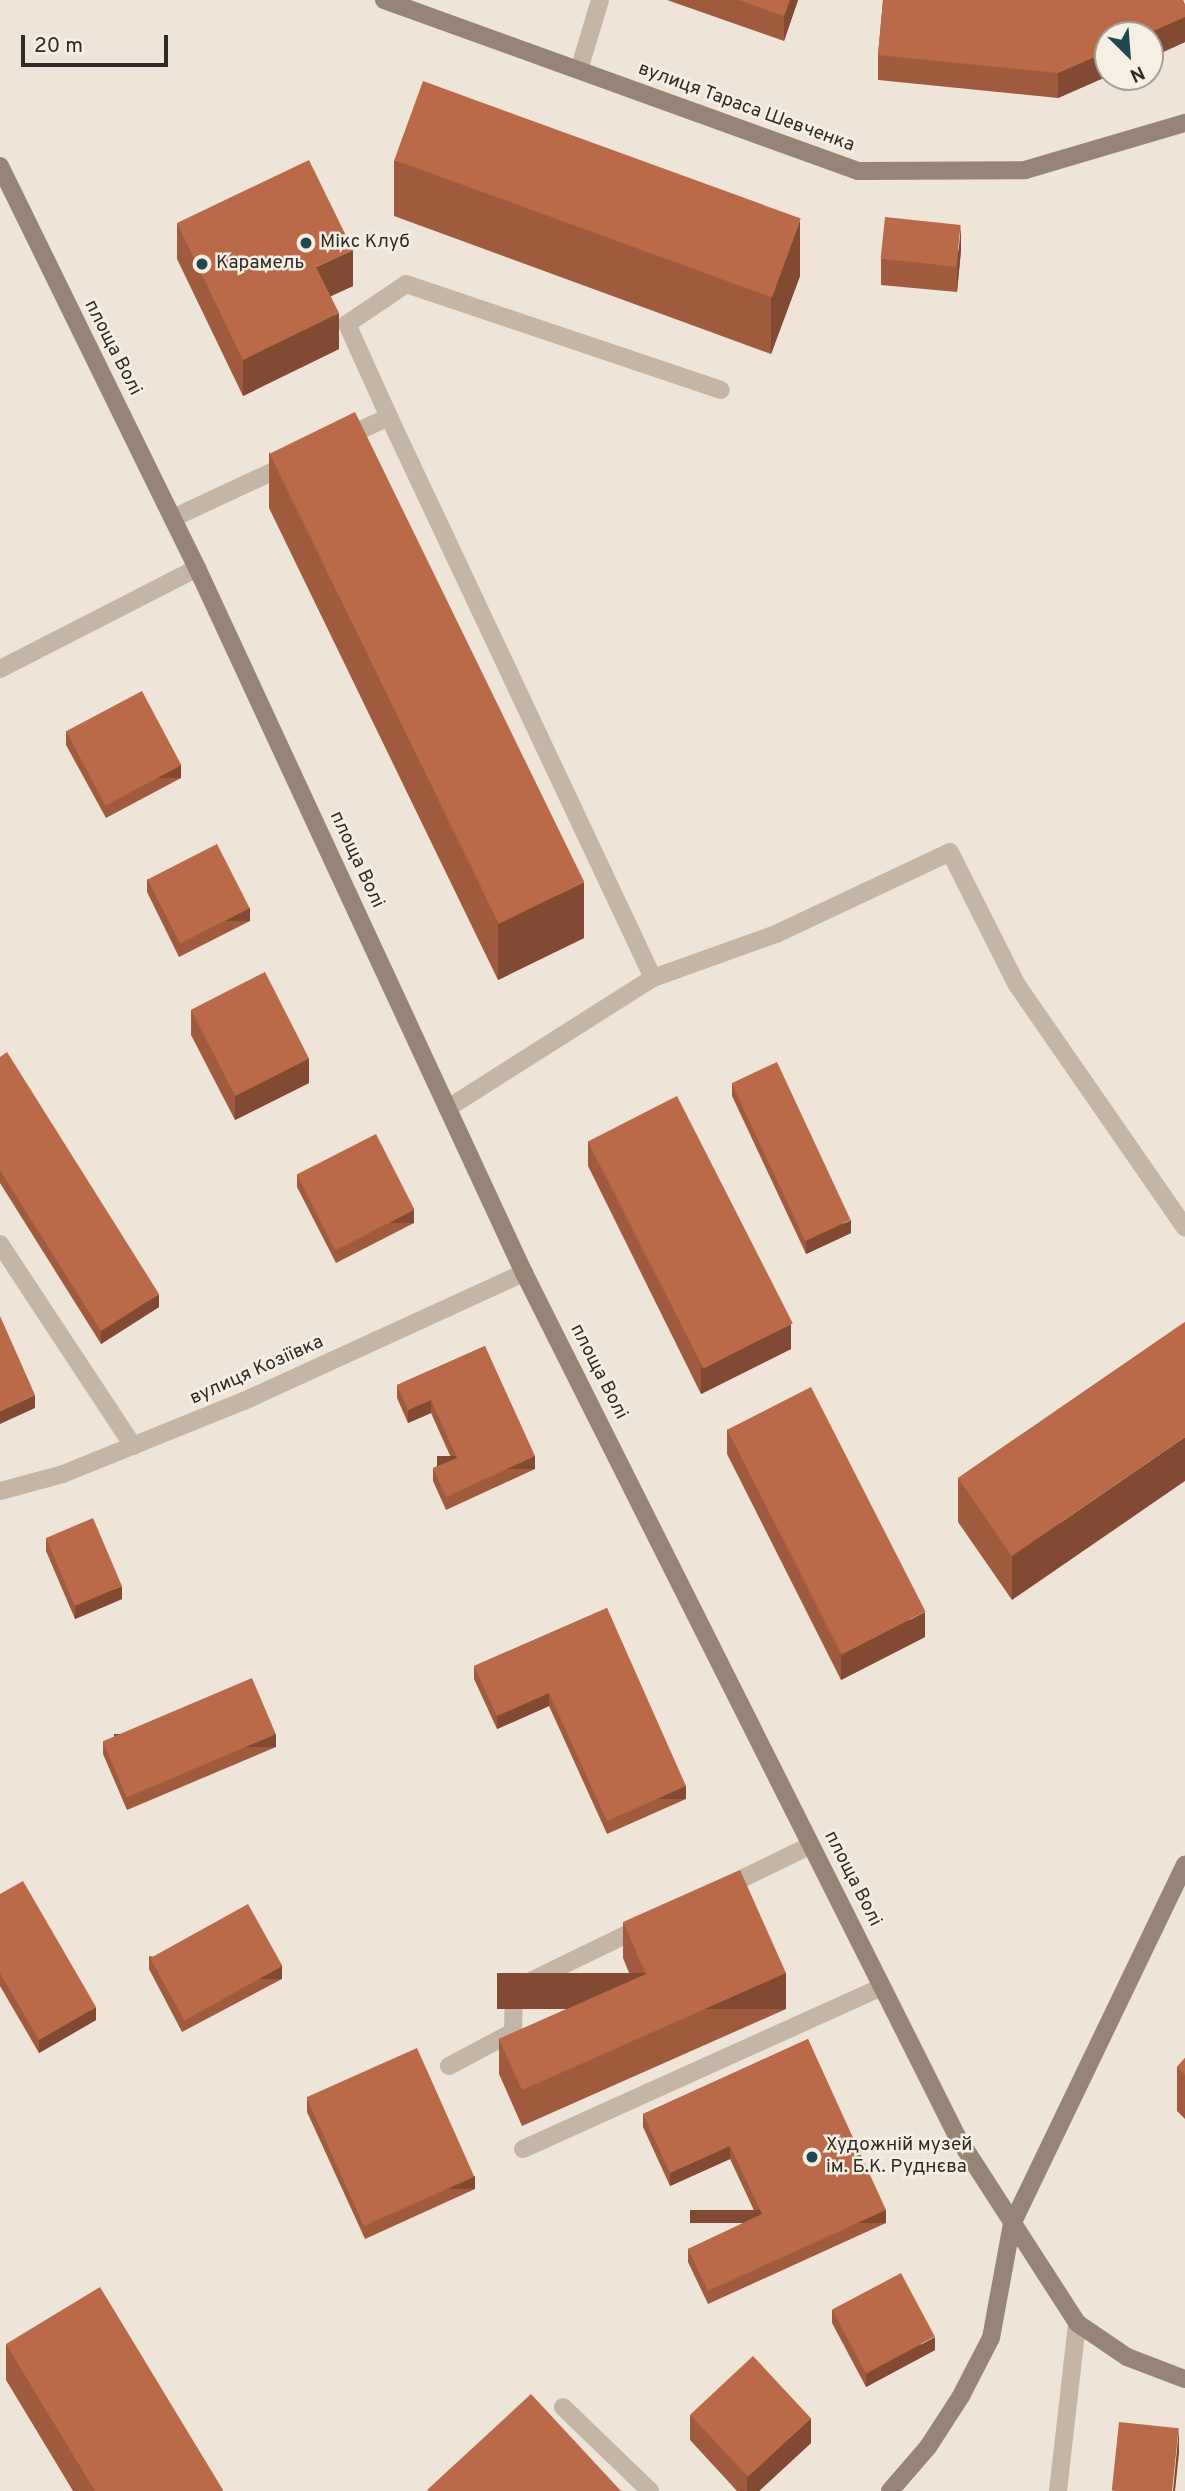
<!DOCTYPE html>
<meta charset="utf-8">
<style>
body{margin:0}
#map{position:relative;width:1185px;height:2491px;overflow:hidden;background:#eee5d8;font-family:Overpass,sans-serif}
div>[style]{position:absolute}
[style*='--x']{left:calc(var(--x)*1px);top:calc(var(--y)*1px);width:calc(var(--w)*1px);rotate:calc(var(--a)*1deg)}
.lane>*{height:18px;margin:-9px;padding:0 9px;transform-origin:9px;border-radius:9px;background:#c5b5a5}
.street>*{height:18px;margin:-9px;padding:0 9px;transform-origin:9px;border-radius:9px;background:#c5b5a5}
.secondary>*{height:18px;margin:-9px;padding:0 9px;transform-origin:9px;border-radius:9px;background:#988477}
.wall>*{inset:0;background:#a05b3f}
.shaded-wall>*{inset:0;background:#824a33;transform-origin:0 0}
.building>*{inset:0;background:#ba6a49;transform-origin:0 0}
.dots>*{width:19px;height:19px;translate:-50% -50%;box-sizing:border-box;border:4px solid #f6efe3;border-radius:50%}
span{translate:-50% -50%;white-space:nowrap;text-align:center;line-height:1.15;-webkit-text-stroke:5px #f6efe3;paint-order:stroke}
.street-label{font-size:19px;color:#312a26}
.poi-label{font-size:19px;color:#312a26}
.left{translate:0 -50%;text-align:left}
.north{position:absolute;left:1094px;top:21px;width:70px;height:70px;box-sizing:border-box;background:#f6efe3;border:2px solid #a7a097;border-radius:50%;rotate:155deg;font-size:19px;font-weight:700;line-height:28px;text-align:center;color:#312a26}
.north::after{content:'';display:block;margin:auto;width:24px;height:32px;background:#1f494e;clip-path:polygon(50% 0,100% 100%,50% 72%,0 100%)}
.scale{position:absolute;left:21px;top:35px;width:147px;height:32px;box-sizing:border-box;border:4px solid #312a26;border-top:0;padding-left:9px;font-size:21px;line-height:24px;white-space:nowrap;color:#312a26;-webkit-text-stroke:5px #f6efe3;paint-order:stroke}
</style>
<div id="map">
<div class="lane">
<i style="--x:579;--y:70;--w:73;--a:-73.3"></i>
<i style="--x:389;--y:417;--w:620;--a:64.8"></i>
<i style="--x:341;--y:439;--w:53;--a:-24.6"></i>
<i style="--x:389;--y:417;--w:102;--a:-114.3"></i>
<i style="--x:347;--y:324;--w:71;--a:-34.1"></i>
<i style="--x:406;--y:284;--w:332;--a:18.6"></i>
<i style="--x:173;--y:518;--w:130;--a:-25"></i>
<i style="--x:448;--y:1108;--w:243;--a:-32.4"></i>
<i style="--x:653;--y:978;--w:131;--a:-19.7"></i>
<i style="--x:776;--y:934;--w:192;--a:-25.2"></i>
<i style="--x:950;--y:852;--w:149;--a:63.3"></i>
<i style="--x:1017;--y:985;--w:295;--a:55.3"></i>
<i style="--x:0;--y:1244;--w:242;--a:56.6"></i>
<i style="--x:723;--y:1888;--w:98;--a:-26"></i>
<i style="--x:449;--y:2066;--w:72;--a:-28"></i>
<i style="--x:513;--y:2032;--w:43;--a:-88.7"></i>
<i style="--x:514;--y:1989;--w:144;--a:-25.9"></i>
<i style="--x:523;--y:2149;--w:394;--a:-24.3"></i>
<i style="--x:563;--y:2407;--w:121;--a:44"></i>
</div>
<div class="street">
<i style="--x:0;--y:669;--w:221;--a:-27.1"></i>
<i style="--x:0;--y:1491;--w:65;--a:-15.1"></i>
<i style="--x:63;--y:1474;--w:195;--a:-22"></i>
<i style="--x:244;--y:1401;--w:308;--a:-24.6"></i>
<i style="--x:1058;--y:2491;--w:169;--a:-83.5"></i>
</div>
<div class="secondary">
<i style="--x:384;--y:0;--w:504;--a:19.84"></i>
<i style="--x:858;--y:171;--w:167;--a:-0.3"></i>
<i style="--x:1025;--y:170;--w:167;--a:-16.4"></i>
<i style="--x:0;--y:166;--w:448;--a:63.9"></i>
<i style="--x:197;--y:568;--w:777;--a:65.12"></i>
<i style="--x:524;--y:1273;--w:968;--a:63.36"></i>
<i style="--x:958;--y:2138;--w:220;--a:57.2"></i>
<i style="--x:1077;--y:2323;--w:60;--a:34.2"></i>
<i style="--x:1127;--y:2357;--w:62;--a:20.8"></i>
<i style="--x:890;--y:2491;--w:58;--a:-49.2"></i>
<i style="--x:928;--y:2447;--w:61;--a:-57.1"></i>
<i style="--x:961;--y:2396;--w:65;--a:-62.7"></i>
<i style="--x:991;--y:2338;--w:116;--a:-79.6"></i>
<i style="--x:1012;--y:2224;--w:399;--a:-64.3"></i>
</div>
<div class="wall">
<i style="clip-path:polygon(667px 0,798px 0,784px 41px)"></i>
<i style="clip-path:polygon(883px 0,1183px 0,1185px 5px,1185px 42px,1150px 58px,1150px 35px,1108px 35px,1108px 76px,1058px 98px,878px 80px,878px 55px)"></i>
<i style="clip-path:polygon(394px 160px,800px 276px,771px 354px,394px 216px)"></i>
<i style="clip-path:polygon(177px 223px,353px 286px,331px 296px,339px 349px,243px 396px,177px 259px)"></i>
<i style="clip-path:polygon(961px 250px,957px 292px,881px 285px,881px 259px)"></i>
<i style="clip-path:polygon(269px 452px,584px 938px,498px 980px,269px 508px)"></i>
<i style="clip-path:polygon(66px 731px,181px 778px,106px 818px,66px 745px)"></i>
<i style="clip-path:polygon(147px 879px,250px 921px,179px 957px,147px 892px)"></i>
<i style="clip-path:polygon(191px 1010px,309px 1083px,235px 1120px,191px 1035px)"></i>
<i style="clip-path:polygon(0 1057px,159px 1307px,101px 1344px,0 1183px)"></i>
<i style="clip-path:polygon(732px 1083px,851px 1233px,806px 1254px,732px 1096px)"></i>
<i style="clip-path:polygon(588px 1141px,791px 1349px,701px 1394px,588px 1166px)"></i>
<i style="clip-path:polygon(297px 1174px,414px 1223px,336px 1263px,297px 1187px)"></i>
<i style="clip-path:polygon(1185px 1322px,1012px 1600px,958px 1522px,958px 1478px)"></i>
<i style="clip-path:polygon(485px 1346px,535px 1469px,446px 1510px,433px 1481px,433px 1468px,452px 1460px,431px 1413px,408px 1423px,397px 1398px,397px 1385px)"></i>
<i style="clip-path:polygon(727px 1429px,925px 1637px,841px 1680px,727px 1454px)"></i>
<i style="clip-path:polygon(46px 1538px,122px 1599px,75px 1619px,46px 1551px)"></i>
<i style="clip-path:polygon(607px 1608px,686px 1799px,607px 1834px,549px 1706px,497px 1729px,474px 1679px,474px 1666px)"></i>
<i style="clip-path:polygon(103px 1741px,276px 1747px,127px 1810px,103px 1754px)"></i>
<i style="clip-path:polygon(0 1894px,96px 2020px,39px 2053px,0 1986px)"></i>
<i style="clip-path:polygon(623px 1922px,786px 2009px,522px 2126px,499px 2074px,499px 2039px,632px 1980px,623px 1958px)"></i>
<i style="clip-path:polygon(149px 1956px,282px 1979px,182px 2032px,149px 1969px)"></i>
<i style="clip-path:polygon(808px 2039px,886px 2223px,708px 2304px,688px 2262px,688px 2249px,757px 2217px,730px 2159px,670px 2186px,643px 2127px,643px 2114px)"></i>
<i style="clip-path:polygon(1185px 2058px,1185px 2119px,1177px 2111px,1177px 2067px)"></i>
<i style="clip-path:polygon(307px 2099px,475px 2189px,365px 2239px,307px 2112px)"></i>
<i style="clip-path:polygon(832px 2310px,935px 2350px,866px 2387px,832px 2323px)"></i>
<i style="clip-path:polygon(6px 2344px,223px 2491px,73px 2491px,6px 2380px)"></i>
<i style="clip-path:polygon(690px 2415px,811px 2443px,759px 2491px,737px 2491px,690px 2440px)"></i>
</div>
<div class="shaded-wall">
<i style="clip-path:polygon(790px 0,798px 0,784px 41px,784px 16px)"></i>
<i style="clip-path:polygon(1185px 17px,1185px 42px,1150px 58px,1150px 35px,1144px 35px)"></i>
<i style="clip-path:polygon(1108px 51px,1108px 76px,1058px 98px,1058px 73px)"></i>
<i style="clip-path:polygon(800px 220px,800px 276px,771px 354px,771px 298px)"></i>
<i style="clip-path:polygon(961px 225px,961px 250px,957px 292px,957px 267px)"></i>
<i style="clip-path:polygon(353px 250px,353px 286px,316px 303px,316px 267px)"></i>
<i style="clip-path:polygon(339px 313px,339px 349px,243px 396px,243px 360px)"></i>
<i style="left:181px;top:765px;width:13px;height:85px;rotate:90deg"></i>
<i style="clip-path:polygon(584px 882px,584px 938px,498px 980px,498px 924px)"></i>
<i style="left:250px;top:908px;width:13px;height:80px;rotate:90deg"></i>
<i style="clip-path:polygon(309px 1058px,309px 1083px,235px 1120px,235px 1095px)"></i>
<i style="left:414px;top:1210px;width:13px;height:88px;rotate:90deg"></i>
<i style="clip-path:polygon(851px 1220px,851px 1233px,806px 1254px,806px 1241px)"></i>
<i style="clip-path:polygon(159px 1294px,159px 1307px,101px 1344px,101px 1331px)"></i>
<i style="clip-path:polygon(791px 1324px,791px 1349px,701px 1394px,701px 1368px)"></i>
<i style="clip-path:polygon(35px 1395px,35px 1408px,0 1424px,0 1411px)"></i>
<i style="clip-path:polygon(431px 1400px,431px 1413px,408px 1423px,408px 1410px)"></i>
<i style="clip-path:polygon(1185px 1437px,1185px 1481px,1012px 1600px,1012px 1556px)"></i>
<i style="left:535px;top:1456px;width:13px;height:98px;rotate:90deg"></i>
<i style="clip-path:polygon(122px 1586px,122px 1599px,75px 1619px,75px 1605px)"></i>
<i style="clip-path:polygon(925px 1612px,925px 1637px,841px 1680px,841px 1655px)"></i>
<i style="clip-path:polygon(549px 1693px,549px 1706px,497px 1729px,497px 1716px)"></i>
<i style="left:276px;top:1734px;width:13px;height:162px;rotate:90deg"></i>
<i style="left:686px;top:1786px;width:13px;height:86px;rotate:90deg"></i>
<i style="left:282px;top:1966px;width:13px;height:113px;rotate:90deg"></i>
<i style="left:786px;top:1973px;width:36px;height:289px;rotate:90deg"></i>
<i style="clip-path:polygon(96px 2007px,96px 2020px,39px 2053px,39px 2040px)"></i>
<i style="clip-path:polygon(730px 2146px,730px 2159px,670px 2186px,670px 2173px)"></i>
<i style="left:475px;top:2176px;width:13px;height:121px;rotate:90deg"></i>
<i style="left:886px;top:2210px;width:13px;height:196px;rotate:90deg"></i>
<i style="clip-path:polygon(935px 2337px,935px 2350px,866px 2387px,866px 2374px)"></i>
<i style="clip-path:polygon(811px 2418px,811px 2443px,759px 2491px,747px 2491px,747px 2477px)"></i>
<i style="clip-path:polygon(1179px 2428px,1179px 2453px,1175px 2491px,1173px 2491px)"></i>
</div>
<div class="building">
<i style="clip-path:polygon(739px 0,790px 0,784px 16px)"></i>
<i style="clip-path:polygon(883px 0,1183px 0,1185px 5px,1185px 17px,1144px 35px,1108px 35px,1108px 51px,1058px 73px,878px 55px)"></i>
<i style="left:423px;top:81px;width:402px;height:84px;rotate:20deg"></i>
<i style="clip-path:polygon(309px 160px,353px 250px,316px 267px,339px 313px,243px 360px,177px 223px)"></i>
<i style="left:885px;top:217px;width:76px;height:42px;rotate:6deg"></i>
<i style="left:355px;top:412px;width:523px;height:95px;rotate:64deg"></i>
<i style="left:142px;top:691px;width:84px;height:86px;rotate:62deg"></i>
<i style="left:217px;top:844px;width:72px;height:78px;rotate:63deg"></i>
<i style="left:265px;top:972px;width:97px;height:83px;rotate:63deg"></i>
<i style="clip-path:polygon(7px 1052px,159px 1294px,101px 1331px,0 1170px,0 1057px)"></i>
<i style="left:777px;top:1062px;width:174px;height:50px;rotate:65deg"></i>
<i style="left:677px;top:1096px;width:255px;height:100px;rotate:63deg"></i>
<i style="left:376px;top:1134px;width:85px;height:89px;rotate:63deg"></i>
<i style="clip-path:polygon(0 1316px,35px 1395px,0 1411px)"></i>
<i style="clip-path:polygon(1185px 1322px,1185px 1437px,1012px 1556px,958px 1478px)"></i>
<i style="clip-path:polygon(485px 1346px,535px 1456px,446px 1497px,433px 1468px,457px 1458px,431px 1400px,408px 1410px,397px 1385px)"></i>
<i style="left:811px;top:1387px;width:252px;height:94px;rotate:63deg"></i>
<i style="left:93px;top:1518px;width:74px;height:51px;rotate:67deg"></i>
<i style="clip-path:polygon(607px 1608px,686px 1786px,607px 1821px,549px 1693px,497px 1716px,474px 1666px)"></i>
<i style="left:252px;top:1678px;width:61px;height:162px;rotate:67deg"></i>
<i style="clip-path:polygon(740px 1870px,786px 1973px,522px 2090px,499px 2039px,646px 1974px,623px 1922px)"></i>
<i style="clip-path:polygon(23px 1881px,96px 2007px,39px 2040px,0 1973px,0 1894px)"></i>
<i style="left:248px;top:1904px;width:71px;height:112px;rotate:61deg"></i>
<i style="clip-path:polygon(808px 2039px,886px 2210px,708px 2291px,688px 2249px,762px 2214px,730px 2146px,670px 2173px,643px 2114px)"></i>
<i style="left:417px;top:2048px;width:141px;height:121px;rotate:66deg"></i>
<i style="clip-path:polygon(1185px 2058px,1185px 2075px,1177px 2067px)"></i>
<i style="left:901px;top:2273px;width:72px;height:78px;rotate:62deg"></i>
<i style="clip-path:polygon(100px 2287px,223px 2490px,222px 2491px,95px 2491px,6px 2344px)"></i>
<i style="left:753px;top:2356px;width:85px;height:86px;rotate:47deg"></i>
<i style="clip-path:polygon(531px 2394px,621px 2491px,429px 2491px,427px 2490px)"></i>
<i style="left:1119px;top:2422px;width:60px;height:69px;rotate:6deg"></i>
</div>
<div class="dots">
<i style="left:306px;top:243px;background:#1f494e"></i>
<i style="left:202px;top:264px;background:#1f494e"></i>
<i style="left:812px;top:2157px;background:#1f494e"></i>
</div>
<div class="street-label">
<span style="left:746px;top:108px;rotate:20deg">вулиця Тараса Шевченка</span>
<span style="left:112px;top:348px;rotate:63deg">площа Волі</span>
<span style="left:356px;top:860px;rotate:65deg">площа Волі</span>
<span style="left:257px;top:1371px;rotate:-24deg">вулиця Козіївка</span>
<span style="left:598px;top:1372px;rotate:63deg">площа Волі</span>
<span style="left:852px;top:1879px;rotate:63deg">площа Волі</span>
</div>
<div class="poi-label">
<span class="left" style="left:320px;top:243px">Мікс Клуб</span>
<span class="left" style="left:216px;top:264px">Карамель</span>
<span class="left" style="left:826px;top:2157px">Художній музей<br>ім. Б.К. Руднєва</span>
</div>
<div class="north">N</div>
<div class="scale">20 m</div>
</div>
